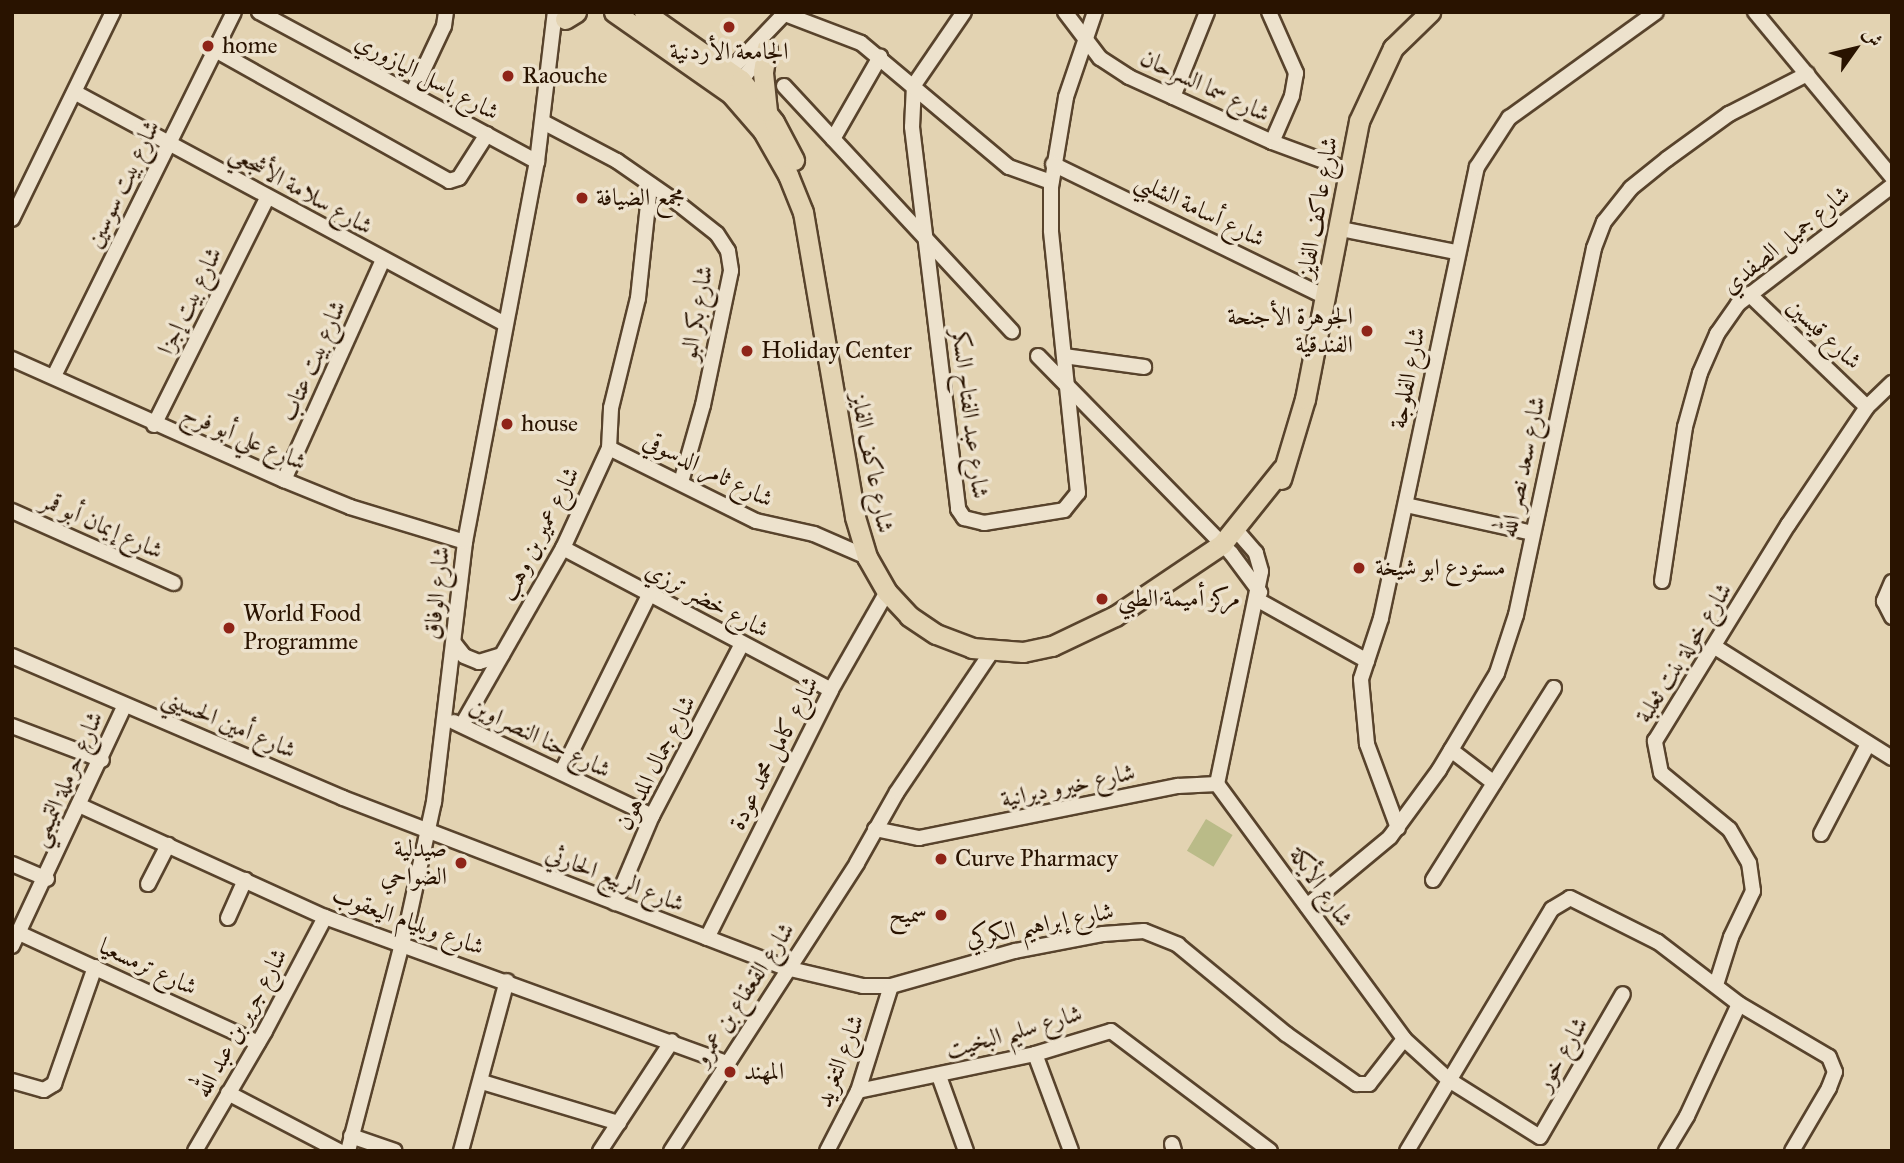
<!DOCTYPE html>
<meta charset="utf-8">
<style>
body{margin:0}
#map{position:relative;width:1904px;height:1163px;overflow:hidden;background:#e3d3b2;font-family:"IM FELL Great Primer",Amiri,serif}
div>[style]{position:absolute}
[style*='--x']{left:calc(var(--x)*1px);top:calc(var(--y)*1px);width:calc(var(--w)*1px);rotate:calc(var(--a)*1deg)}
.green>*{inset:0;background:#babb88;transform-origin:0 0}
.roads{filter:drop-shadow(2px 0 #58432c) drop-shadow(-2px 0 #58432c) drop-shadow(0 2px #58432c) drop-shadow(0 -2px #58432c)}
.minor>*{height:14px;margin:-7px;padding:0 7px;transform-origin:7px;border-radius:7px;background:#ede2cd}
.major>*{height:19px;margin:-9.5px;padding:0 9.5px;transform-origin:9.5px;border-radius:9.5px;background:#e3d3b2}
.dots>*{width:19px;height:19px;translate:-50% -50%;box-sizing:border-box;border:4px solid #ede2cd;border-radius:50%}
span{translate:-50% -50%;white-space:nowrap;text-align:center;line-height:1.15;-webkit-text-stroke:7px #ede2cd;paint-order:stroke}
.poi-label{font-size:24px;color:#291300}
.left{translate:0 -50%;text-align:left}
.right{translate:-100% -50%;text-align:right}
.street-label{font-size:24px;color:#291300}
.frame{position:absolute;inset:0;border:14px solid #291300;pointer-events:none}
.north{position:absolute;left:1820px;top:14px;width:70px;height:70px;-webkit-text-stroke:5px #ede2cd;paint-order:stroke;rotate:56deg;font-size:19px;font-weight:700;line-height:28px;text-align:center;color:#291300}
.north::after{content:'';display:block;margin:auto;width:24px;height:32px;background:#291300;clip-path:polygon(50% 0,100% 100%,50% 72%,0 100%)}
</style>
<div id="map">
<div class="green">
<i style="left:1206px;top:819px;width:31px;height:37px;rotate:31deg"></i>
</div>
<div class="roads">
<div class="minor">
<i style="--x:259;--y:12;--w:316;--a:28.3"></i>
<i style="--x:964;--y:12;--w:88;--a:124.4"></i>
<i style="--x:914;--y:85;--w:42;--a:92.7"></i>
<i style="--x:912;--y:127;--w:385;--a:83.1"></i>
<i style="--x:958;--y:509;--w:11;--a:56"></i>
<i style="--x:964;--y:518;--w:21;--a:14"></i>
<i style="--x:984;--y:523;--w:81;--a:-9.2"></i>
<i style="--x:1064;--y:510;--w:22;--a:-51"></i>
<i style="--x:1078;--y:493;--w:264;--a:-95.9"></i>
<i style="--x:1051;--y:230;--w:43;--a:-90"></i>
<i style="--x:1051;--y:187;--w:91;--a:-80.5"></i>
<i style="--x:1066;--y:97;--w:90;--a:-71.2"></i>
<i style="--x:1065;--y:12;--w:58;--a:52.7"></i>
<i style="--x:1100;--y:58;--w:35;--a:33"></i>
<i style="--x:1129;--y:77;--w:157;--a:24.4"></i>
<i style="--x:1272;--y:142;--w:81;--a:20.2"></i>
<i style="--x:1269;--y:12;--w:67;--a:66.1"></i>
<i style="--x:1296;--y:73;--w:23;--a:100"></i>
<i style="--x:1292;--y:96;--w:50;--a:113.5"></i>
<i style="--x:1755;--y:12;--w:214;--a:50.3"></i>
<i style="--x:785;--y:14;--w:81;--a:20.9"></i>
<i style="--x:861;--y:43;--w:193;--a:40"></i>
<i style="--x:1009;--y:167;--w:45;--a:19.7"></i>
<i style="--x:215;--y:50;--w:268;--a:29.2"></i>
<i style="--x:449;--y:181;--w:10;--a:-17"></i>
<i style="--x:459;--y:178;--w:52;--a:-57.5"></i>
<i style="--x:724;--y:77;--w:90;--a:-46.4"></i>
<i style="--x:784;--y:86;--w:335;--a:47.1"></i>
<i style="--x:736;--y:87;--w:50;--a:-51.5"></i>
<i style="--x:76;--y:93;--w:487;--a:28.3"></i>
<i style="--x:412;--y:94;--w:75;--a:-64.8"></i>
<i style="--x:444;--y:26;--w:14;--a:-82"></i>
<i style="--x:1173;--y:97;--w:92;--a:-68.2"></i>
<i style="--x:543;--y:122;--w:84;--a:27.8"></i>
<i style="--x:617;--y:161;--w:75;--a:34.7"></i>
<i style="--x:679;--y:204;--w:48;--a:38.3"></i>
<i style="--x:717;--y:234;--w:20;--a:57"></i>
<i style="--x:728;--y:251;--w:20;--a:81"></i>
<i style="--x:731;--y:271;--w:137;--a:101.8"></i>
<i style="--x:703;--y:405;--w:80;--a:105.9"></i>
<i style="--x:833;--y:139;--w:95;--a:-60.2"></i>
<i style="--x:1053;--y:164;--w:304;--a:26"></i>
<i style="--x:12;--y:219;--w:230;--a:-64"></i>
<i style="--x:1341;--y:229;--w:117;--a:11.3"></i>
<i style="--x:1749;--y:294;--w:163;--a:43.8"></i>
<i style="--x:1038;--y:356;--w:276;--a:45.6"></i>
<i style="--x:1231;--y:553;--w:49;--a:53.4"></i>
<i style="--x:1064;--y:356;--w:81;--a:7.8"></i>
<i style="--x:12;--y:359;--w:298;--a:24"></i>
<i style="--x:284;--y:480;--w:71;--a:22.2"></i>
<i style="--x:350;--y:507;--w:120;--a:16.9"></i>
<i style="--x:54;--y:376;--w:406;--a:-63.7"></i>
<i style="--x:154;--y:425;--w:254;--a:-63.5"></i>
<i style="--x:609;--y:448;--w:164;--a:26.4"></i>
<i style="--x:756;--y:521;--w:59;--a:12.6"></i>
<i style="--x:814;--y:534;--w:58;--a:23.5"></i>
<i style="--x:284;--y:480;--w:241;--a:-65.8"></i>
<i style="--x:1406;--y:505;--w:129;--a:12.5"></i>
<i style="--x:12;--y:511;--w:177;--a:24"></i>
<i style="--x:563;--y:548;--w:303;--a:27.9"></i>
<i style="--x:1662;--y:581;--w:156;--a:-81.5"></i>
<i style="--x:1685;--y:427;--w:56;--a:-74.5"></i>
<i style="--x:1700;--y:373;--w:43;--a:-66.4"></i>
<i style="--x:1717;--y:334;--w:37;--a:-55"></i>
<i style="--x:1738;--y:304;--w:194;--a:-37.5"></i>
<i style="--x:1892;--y:582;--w:21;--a:113"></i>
<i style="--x:1884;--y:601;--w:18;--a:63"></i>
<i style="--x:1258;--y:600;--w:125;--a:29.2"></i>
<i style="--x:454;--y:643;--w:16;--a:52"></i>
<i style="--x:464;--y:656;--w:16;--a:22"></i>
<i style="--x:479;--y:662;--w:24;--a:-17"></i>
<i style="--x:1715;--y:647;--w:209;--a:32.1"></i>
<i style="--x:12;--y:656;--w:360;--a:23.2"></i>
<i style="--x:343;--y:798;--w:474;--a:21"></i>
<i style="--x:786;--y:968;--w:79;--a:13.2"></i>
<i style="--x:863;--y:986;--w:28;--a:0"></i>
<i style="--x:891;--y:986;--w:129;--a:-15.8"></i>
<i style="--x:1015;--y:951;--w:90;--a:-10.9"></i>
<i style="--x:1103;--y:934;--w:41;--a:-4.2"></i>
<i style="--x:1144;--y:931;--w:37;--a:22"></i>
<i style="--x:1178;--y:945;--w:140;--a:39.5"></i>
<i style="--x:1286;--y:1034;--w:87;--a:35.2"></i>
<i style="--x:1357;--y:1084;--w:12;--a:0"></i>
<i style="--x:1369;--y:1084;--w:57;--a:-52.1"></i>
<i style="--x:454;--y:722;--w:219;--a:25.4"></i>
<i style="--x:462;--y:725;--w:204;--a:-60.3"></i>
<i style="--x:563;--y:548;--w:110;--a:-65.3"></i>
<i style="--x:609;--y:448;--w:40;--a:-87.1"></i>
<i style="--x:611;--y:408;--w:113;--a:-76.2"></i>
<i style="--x:638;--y:298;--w:114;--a:-83.9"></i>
<i style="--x:12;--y:726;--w:96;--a:20.7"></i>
<i style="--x:1451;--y:750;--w:54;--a:37.5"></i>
<i style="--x:562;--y:771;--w:196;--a:-63.7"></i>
<i style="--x:1217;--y:784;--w:316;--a:53.7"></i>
<i style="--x:1404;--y:1039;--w:61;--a:42.3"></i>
<i style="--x:1449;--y:1080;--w:107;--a:32.1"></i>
<i style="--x:1217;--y:784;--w:217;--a:-78.3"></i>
<i style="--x:1261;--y:571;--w:19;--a:-106"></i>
<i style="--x:1256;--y:553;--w:30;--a:-131"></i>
<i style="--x:81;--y:806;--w:268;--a:24.5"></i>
<i style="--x:325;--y:917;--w:427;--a:20"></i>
<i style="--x:1398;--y:828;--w:90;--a:-110.3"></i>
<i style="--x:1367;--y:744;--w:65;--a:-95.3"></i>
<i style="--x:1361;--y:679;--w:64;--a:-71.8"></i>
<i style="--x:1381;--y:618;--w:461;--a:-78"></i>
<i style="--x:1477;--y:167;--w:59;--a:-56.9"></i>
<i style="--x:1509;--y:118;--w:181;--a:-35.8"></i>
<i style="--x:875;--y:829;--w:45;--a:11.6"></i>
<i style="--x:919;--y:838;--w:264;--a:-11.4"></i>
<i style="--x:1178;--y:786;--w:39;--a:-3"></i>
<i style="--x:1821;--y:834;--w:102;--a:-62.4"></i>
<i style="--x:12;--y:864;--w:38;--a:23"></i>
<i style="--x:1433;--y:880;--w:227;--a:-57.8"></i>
<i style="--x:148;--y:884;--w:44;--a:-62.9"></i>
<i style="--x:615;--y:903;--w:95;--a:-67"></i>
<i style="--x:652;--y:816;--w:194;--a:-62.4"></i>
<i style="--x:1307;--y:906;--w:108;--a:-39.7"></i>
<i style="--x:1390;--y:837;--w:83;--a:-53.8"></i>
<i style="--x:1439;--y:770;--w:113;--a:-59.1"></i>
<i style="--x:1497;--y:673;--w:61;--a:-71.9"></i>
<i style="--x:1516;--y:615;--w:375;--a:-78"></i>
<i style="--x:1594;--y:248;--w:28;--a:-69"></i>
<i style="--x:1604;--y:222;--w:43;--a:-51.5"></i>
<i style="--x:1631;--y:188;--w:46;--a:-38.9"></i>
<i style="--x:1667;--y:159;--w:77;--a:-36"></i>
<i style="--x:1729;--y:114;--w:88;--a:-27.1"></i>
<i style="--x:228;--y:918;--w:42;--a:-65.9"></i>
<i style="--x:19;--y:933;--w:263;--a:24.7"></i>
<i style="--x:707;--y:938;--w:277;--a:-63.4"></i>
<i style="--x:831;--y:690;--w:113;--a:-60.3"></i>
<i style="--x:12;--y:946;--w:266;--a:-64.9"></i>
<i style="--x:1716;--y:985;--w:50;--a:-72.6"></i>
<i style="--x:1731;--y:937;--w:51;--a:-64.4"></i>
<i style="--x:1753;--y:891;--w:28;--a:-98"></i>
<i style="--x:1749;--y:863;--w:39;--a:-120"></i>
<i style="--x:1729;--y:829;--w:88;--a:-140.5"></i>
<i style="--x:1661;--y:773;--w:33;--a:-101"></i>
<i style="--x:1655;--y:741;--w:254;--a:-58.4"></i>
<i style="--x:1788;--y:525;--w:142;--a:-56.2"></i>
<i style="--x:1867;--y:407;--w:35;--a:-44"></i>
<i style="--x:1035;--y:1054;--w:103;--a:69.6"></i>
<i style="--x:939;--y:1076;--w:80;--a:70.2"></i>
<i style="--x:12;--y:1081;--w:33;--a:16"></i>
<i style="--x:44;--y:1090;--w:12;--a:-31"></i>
<i style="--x:54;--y:1084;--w:124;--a:-70.7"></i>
<i style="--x:482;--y:1082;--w:143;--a:16.7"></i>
<i style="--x:858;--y:1091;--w:181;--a:-11.8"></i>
<i style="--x:1035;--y:1054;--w:79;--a:-16.8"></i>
<i style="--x:1111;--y:1031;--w:199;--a:37"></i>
<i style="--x:228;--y:1093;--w:125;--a:27.6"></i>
<i style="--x:351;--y:1136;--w:46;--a:18.8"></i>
<i style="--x:1540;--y:1137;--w:165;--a:-59.9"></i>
<i style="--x:1172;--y:1144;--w:7;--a:74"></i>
<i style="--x:195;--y:1151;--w:139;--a:-59.7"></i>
<i style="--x:265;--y:1031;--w:129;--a:-62.2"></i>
<i style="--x:348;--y:1151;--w:238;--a:-75.4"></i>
<i style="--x:408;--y:921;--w:122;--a:-77.7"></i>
<i style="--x:434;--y:802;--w:262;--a:-83.2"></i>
<i style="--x:465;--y:542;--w:387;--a:-79.3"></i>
<i style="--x:537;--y:162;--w:151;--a:-83.2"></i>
<i style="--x:461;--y:1151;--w:176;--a:-74.9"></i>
<i style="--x:600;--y:1151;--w:131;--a:-56.8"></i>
<i style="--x:671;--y:1151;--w:343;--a:-57.1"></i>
<i style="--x:857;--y:863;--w:81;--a:-60.6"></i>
<i style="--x:897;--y:792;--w:170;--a:-56"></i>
<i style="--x:827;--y:1151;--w:68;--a:-62.7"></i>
<i style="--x:858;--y:1091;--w:110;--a:-72.6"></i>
<i style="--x:1407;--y:1151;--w:282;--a:-59.1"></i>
<i style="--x:1552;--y:909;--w:21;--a:-31"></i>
<i style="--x:1570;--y:898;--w:98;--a:26.6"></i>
<i style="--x:1658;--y:942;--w:102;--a:37.4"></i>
<i style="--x:1739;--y:1004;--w:104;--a:30.5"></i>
<i style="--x:1829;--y:1057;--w:16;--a:68"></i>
<i style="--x:1835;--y:1072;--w:17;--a:111"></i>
<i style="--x:1829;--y:1088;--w:73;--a:120.4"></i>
<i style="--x:1666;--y:1151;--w:41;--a:-59"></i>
<i style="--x:1687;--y:1116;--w:123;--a:-65.1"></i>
</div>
<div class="major">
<i style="--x:614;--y:12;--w:143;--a:35"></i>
<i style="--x:731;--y:94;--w:49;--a:49.1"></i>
<i style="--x:763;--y:131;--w:51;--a:60.4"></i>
<i style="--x:788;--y:175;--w:40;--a:68"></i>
<i style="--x:803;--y:212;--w:309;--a:80.3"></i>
<i style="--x:855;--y:517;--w:42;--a:73.3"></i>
<i style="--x:867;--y:557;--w:40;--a:60.3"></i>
<i style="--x:887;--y:592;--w:33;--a:47"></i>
<i style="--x:909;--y:616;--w:32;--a:34"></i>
<i style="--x:936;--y:634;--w:39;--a:21"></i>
<i style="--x:972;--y:648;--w:51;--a:4.5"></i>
<i style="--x:1023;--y:652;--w:30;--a:-12"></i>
<i style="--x:1052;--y:646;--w:70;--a:-25.5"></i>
<i style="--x:1115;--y:616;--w:129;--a:-33.9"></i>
<i style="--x:1222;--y:544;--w:96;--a:-51.3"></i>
<i style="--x:644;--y:12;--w:118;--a:35"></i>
<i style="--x:741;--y:80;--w:53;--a:51.8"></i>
<i style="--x:774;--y:122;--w:43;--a:62.2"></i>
<i style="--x:565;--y:19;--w:13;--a:-32"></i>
<i style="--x:767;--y:111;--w:39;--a:-96"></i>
<i style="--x:763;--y:72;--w:24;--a:-81"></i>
<i style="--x:1281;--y:479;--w:84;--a:-73.3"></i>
<i style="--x:1305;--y:399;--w:283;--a:-79"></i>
<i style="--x:1359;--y:121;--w:81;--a:-65"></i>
<i style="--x:1393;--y:48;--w:52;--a:-44.2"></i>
</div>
</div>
<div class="dots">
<i style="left:729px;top:27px;background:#8f2418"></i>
<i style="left:208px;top:46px;background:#8f2418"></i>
<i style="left:508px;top:76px;background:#8f2418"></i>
<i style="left:582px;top:198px;background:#8f2418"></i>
<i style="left:1367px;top:331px;background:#8f2418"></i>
<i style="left:747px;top:351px;background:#8f2418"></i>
<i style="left:507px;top:424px;background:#8f2418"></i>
<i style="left:1359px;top:568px;background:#8f2418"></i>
<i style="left:1102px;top:599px;background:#8f2418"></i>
<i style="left:229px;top:628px;background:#8f2418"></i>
<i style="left:941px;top:859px;background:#8f2418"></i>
<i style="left:461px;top:863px;background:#8f2418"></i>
<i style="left:941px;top:915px;background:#8f2418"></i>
<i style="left:730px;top:1072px;background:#8f2418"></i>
</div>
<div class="poi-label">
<span class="left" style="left:222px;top:46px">home</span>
<span style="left:729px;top:52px">الجامعة الأردنية</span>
<span class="left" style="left:522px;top:76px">Raouche</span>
<span class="left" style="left:596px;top:198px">مجمع الضيافة</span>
<span class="right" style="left:1353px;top:331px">الجوهرة الأجنحة<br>الفندقية</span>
<span class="left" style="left:761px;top:351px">Holiday Center</span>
<span class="left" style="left:521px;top:424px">house</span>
<span class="left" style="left:1375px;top:568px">مستودع ابو شيخة</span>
<span class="left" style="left:1118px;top:599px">مركز أميمة الطبي</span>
<span class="left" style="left:243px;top:628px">World Food<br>Programme</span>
<span class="right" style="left:447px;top:863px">صيدلية<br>الضواحي</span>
<span class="left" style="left:955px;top:859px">Curve Pharmacy</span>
<span class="right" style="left:927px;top:915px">سميح</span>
<span class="left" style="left:744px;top:1072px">المهند</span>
</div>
<div class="street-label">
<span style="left:427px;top:77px;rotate:28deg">شارع باسل اليازوري</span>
<span style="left:1205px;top:86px;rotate:25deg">شارع سما السرحان</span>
<span style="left:123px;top:184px;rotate:-64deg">شارع بيت سوسين</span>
<span style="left:301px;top:190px;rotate:29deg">شارع سلامة الأشجعي</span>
<span style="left:1318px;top:207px;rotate:-80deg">شارع عاكف الفايز</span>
<span style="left:1200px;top:210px;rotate:26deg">شارع أسامة الشلبي</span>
<span style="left:1786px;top:240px;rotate:-39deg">شارع جميل الصفدي</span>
<span style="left:190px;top:301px;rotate:-64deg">شارع بيت إجزا</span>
<span style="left:697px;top:313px;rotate:-80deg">شارع بكر البو</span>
<span style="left:1824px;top:334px;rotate:43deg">شارع قيسين</span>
<span style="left:313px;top:361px;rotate:-66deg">شارع بيت عتاب</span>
<span style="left:1408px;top:378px;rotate:-79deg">شارع الفلوجة</span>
<span style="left:970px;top:414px;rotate:83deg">شارع عبد الفتاح السكر</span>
<span style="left:244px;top:438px;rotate:23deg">شارع علي أبو فرح</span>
<span style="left:872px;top:463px;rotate:79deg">شارع عاكف الفايز</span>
<span style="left:1523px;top:467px;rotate:-78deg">شارع سعد نصر الله</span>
<span style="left:708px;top:470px;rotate:26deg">شارع ثامر الدسوقي</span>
<span style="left:102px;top:526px;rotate:24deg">شارع إيمان أبو قمر</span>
<span style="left:540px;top:534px;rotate:-63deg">شارع عمير بن وهب</span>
<span style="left:437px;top:593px;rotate:-84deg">شارع الوفاق</span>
<span style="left:707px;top:600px;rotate:28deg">شارع خضر ترزي</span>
<span style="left:1684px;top:653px;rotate:-58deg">شارع خولة بنت ثعلبة</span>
<span style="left:229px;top:724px;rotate:23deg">شارع أمين الحسيني</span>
<span style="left:540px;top:738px;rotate:26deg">شارع حنا النصراوين</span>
<span style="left:774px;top:753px;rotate:-63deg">شارع كامل محمد عودة</span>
<span style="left:656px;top:763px;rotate:-63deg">شارع جمال المدهون</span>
<span style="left:67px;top:779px;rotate:-66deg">شارع حرملة التميمي</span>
<span style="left:1068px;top:786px;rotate:-12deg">شارع خيرو ديرانية</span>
<span style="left:615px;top:879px;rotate:21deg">شارع الربيع الحارثي</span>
<span style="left:1321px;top:887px;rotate:55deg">شارع الأيكة</span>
<span style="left:408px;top:921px;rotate:20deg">شارع ويليام اليعقوب</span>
<span style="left:1040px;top:925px;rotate:-11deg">شارع إبراهيم الكركي</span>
<span style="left:148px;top:967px;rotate:25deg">شارع ترمسعيا</span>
<span style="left:744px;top:994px;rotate:-57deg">شارع القعقاع بن عمرو</span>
<span style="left:241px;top:1023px;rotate:-61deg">شارع جرير بن عبد الله</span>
<span style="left:1014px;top:1032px;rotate:-16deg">شارع سليم البخيت</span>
<span style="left:1562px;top:1054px;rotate:-60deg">شارع خور</span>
<span style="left:840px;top:1061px;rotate:-69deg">شارع التغريد</span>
</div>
<div class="frame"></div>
<div class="north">ش</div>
</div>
